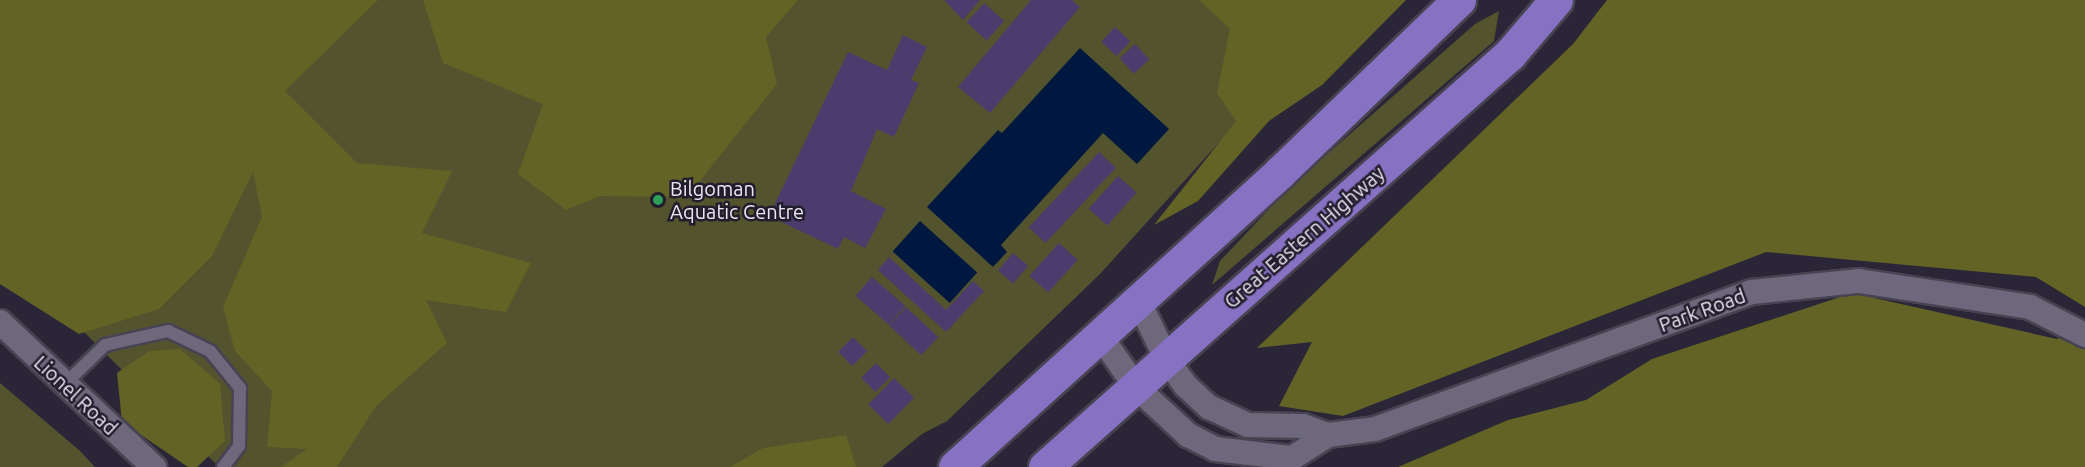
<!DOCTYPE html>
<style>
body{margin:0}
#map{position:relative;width:2085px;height:467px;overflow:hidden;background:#2b2637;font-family:Ubuntu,sans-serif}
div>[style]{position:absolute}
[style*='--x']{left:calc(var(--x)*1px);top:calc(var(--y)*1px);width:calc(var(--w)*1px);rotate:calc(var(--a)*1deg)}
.green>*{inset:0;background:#53542d}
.forest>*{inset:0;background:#626325}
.water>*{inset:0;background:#00183f;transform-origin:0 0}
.building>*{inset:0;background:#4c3b6d;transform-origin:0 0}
.roads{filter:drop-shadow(2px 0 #474351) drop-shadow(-2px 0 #474351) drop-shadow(0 2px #474351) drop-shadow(0 -2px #474351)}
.service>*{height:12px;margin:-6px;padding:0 6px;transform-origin:6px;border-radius:6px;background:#6d687c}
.minor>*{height:24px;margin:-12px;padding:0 12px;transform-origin:12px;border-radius:12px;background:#6d687c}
.trunk>*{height:33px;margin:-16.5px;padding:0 16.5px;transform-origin:16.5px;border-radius:16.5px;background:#8671c3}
.dots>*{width:16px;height:16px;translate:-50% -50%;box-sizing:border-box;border:3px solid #221d2d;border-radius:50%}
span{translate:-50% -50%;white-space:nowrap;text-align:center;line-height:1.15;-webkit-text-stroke:5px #221d2d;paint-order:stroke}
.poi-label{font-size:20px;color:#eae7f2}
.left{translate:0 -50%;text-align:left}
.street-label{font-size:20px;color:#eae7f2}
</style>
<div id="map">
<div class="green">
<i style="clip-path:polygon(350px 0,1348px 0,1100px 274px,947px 421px,922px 434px,882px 467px,219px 467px,52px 300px)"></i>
<i style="clip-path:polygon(1499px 11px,1494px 41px,1212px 285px,1220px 261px,1290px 187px,1475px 24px)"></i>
<i style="clip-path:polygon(0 383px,80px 451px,95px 467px,0 467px)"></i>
</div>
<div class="forest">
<i style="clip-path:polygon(0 0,378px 0,285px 91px,357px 163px,452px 171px,422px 233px,531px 263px,506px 312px,426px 300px,447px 343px,376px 406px,337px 467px,281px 467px,307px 449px,267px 447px,272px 391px,235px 351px,223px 307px,262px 217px,253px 172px,212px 256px,159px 309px,79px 334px,0 284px)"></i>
<i style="clip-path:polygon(423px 0,798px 0,766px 37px,777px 84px,687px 197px,600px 196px,566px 210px,518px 174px,543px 104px,443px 63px)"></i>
<i style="clip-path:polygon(1199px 0,1406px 0,1322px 85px,1269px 121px,1198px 201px,1154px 225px,1236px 121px,1217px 93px,1230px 29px)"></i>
<i style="clip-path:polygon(1607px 0,2085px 0,2085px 307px,2036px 277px,1766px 252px,1343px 416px,1279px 406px,1312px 342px,1257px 348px,1573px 44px)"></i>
<i style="clip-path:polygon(1852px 293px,2057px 339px,2085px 325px,2085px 467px,1398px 467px,1508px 420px,1586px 400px,1652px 359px)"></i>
<i style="clip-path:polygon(180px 349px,220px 384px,225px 441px,197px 467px,188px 467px,122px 422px,117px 373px,149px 351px)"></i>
<i style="clip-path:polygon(846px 435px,856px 467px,730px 467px,763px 448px)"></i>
</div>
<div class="water">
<i style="clip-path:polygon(1080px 48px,1169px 129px,1137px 164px,1103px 133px,1001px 245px,1007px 252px,993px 267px,927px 207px,998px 130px,1002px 133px)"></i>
<i style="left:920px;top:221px;width:77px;height:41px;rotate:42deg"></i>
</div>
<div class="building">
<i style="clip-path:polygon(944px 0,980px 0,963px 20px)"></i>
<i style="clip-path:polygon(1031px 0,1072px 0,1080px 7px,990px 113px,958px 87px)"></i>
<i style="left:984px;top:3px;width:27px;height:26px;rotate:42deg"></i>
<i style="left:1115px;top:27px;width:21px;height:20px;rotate:43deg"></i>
<i style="clip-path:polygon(903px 35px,927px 47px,911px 80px,919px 83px,894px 137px,877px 129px,851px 191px,886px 209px,865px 248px,844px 237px,838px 249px,769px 216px,848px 52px,887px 70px)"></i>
<i style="left:1135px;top:44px;width:21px;height:21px;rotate:47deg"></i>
<i style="left:1099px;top:152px;width:23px;height:103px;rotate:43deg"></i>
<i style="left:1118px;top:176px;width:25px;height:44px;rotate:42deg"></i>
<i style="left:1059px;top:243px;width:25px;height:44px;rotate:42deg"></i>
<i style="left:1013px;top:253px;width:20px;height:23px;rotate:41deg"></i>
<i style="clip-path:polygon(889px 257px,946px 310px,973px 281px,984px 291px,946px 332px,878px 270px)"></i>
<i style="left:872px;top:277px;width:44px;height:25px;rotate:41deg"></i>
<i style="left:906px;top:307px;width:44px;height:25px;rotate:43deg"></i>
<i style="left:853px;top:337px;width:20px;height:21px;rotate:45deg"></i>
<i style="left:876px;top:363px;width:20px;height:21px;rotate:45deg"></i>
<i style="left:894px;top:378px;width:28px;height:37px;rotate:44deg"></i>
</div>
<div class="roads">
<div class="service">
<i style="--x:64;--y:385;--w:57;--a:-44.3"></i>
<i style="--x:105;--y:345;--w:65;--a:-12.5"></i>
<i style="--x:168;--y:331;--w:47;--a:25.5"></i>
<i style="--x:210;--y:351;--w:48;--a:51"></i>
<i style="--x:240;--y:388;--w:58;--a:91"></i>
<i style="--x:239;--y:446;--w:26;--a:127"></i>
</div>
<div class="minor">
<i style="--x:1138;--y:300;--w:67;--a:64.2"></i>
<i style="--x:1167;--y:360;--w:31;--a:54"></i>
<i style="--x:1185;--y:385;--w:33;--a:43"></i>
<i style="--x:1209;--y:407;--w:43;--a:24.8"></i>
<i style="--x:1248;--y:425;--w:55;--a:1"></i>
<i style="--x:1303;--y:426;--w:27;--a:20"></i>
<i style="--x:0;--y:322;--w:212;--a:43.3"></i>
<i style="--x:1099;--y:334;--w:65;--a:55.1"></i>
<i style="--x:1136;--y:387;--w:71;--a:42.7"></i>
<i style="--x:1188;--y:435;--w:30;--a:27"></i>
<i style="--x:1215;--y:449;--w:78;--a:6.7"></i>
<i style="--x:1292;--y:458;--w:43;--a:-32.6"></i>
<i style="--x:1328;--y:435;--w:47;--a:-7.3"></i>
<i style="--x:1375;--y:429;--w:401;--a:-20"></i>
<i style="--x:1752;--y:292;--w:108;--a:-5.9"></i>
<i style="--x:1859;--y:281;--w:173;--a:8.6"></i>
<i style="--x:2030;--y:307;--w:62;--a:27"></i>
</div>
<div class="trunk">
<i style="--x:955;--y:467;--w:438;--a:-42.2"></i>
<i style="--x:1279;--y:173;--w:250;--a:-43.9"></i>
<i style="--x:1045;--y:467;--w:622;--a:-41.61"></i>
<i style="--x:1510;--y:54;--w:71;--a:-49.6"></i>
</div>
</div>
<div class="dots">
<i style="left:658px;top:200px;background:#2e9e5b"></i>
</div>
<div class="poi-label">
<span class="left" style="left:670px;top:200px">Bilgoman<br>Aquatic Centre</span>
</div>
<div class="street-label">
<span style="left:1304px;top:237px;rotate:-41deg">Great Eastern Highway</span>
<span style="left:1702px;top:310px;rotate:-20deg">Park Road</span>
<span style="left:76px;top:395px;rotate:43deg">Lionel Road</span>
</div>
</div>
